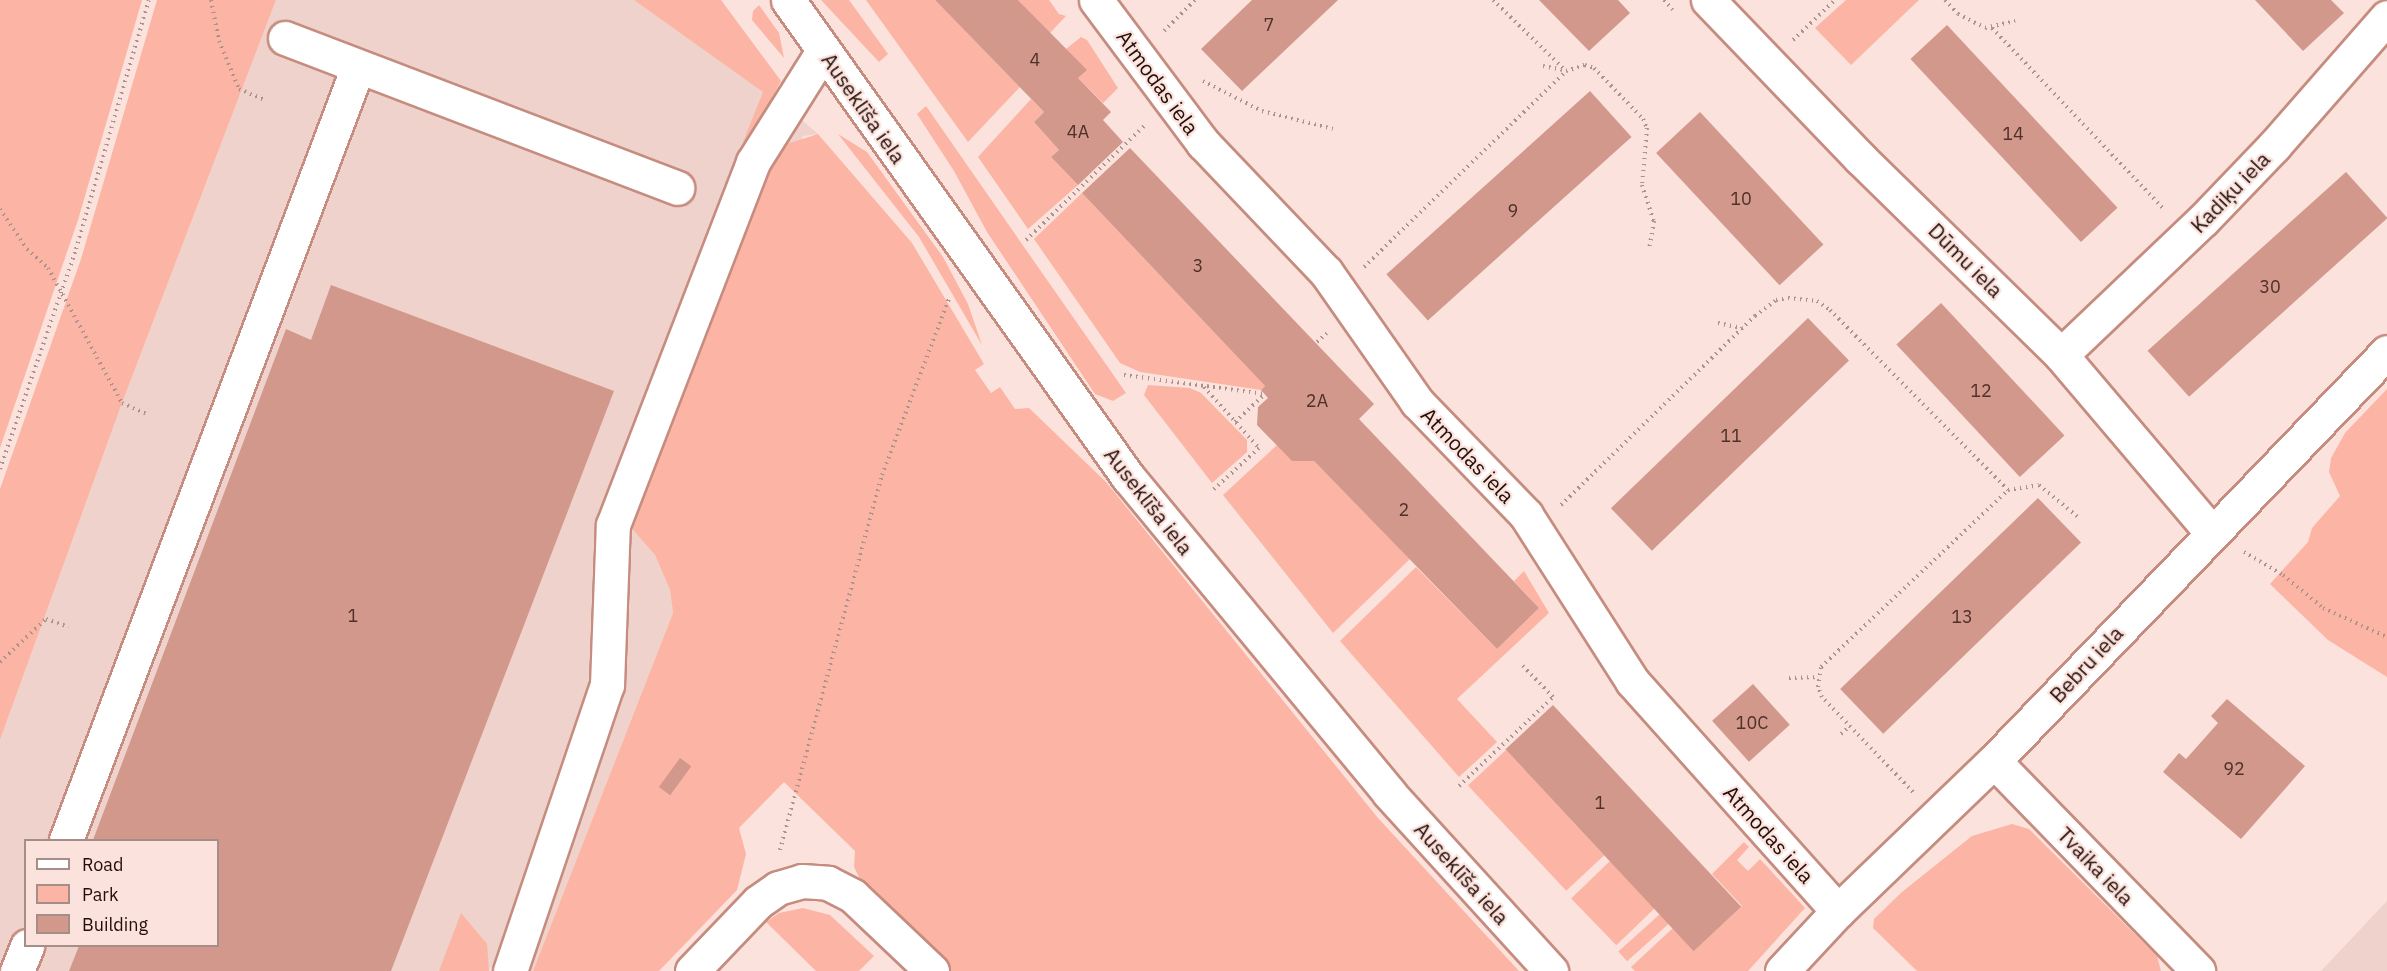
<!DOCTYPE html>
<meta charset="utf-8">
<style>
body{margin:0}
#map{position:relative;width:2387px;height:971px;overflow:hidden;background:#fbe2dc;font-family:"IBM Plex Sans",sans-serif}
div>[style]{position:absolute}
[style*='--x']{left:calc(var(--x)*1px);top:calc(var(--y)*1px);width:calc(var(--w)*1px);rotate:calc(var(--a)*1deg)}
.built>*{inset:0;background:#efd2cb}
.green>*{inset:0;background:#fcb5a4;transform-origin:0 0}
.building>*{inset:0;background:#d2988b;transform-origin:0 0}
.path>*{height:4px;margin-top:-2px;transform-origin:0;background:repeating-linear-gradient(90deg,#aa928d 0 1.5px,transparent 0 6px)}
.roads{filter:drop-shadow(2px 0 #c58c7f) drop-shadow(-2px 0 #c58c7f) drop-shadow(0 2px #c58c7f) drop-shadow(0 -2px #c58c7f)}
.minor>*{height:33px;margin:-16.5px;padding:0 16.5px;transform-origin:16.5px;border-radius:16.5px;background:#fff}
span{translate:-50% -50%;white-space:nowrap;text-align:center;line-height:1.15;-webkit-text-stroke:4.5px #fbe2dc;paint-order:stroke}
.number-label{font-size:18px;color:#4f302a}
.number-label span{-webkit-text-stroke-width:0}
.street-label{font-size:21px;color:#230e0a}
.legend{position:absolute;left:24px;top:839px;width:195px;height:108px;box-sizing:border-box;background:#fbe2dc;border:2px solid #a58d88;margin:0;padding:8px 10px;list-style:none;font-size:18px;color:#230e0a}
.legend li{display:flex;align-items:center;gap:12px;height:30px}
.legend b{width:30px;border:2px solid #a58d88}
</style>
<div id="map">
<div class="built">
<i style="clip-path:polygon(evenodd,276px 0,634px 0,775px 97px,818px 134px,803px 136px,633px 530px,655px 555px,670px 590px,673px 613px,533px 971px,491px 967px,489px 971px,0 971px,0 740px,122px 403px,276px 0,26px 840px,218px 840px,218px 946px,26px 946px,26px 840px)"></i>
<i style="clip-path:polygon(2387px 901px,2387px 971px,2321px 971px)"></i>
</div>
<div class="green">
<i style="clip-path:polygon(0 0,142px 0,78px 220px,0 448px)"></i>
<i style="clip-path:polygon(157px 0,276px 0,122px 403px,0 740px,0 489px,81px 259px)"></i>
<i style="clip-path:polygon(634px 0,721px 0,781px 81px,748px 143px,743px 142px,763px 92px)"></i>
<i style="clip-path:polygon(821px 0,849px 0,888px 54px,879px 62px)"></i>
<i style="clip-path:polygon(866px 0,935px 0,1020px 87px,968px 142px)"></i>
<i style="clip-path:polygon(1018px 0,1049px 0,1059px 14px,1066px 16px,1050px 33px)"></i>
<i style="clip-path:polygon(1846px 0,1919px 0,1851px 65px,1815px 28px)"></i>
<i style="clip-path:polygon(759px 5px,779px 33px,784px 58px,752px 20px,753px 11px)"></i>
<i style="clip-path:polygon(1081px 37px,1087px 40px,1118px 88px,1103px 103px,1078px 78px,1086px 70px,1066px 49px)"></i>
<i style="clip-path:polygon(1031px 99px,1044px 112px,1034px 122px,1059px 150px,1051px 157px,1078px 185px,1028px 229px,978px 157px)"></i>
<i style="clip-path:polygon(926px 106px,1031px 257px,1126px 393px,1113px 401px,1095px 394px,987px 232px,954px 171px,917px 114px)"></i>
<i style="clip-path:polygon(818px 134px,912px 243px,984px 364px,975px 370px,991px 393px,1000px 387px,1015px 409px,1029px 408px,1106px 482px,1378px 818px,1519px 971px,949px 971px,863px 885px,854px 867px,855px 851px,784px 782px,739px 828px,746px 854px,737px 890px,659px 971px,533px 971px,673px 613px,670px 590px,655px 555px,633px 530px,630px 509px,777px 147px)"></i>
<i style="clip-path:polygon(838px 134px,867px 152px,943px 257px,968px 304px,982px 345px,919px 237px)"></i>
<i style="clip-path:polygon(1082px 193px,1265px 386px,1261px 390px,1140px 372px,1120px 363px,1034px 239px)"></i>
<i style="clip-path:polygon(1148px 385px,1190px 388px,1201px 393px,1247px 440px,1247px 452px,1212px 483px,1144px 395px)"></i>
<i style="clip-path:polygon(2387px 389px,2387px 677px,2328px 640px,2270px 584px,2308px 542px,2312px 528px,2340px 496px,2329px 472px,2331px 458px,2345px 433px)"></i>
<i style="clip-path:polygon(1277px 445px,1314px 461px,1410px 559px,1333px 633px,1223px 495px)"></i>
<i style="clip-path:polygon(1416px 567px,1497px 649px,1539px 608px,1514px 581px,1524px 571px,1549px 613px,1457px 699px,1497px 742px,1459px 777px,1340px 641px)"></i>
<i style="left:1506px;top:750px;width:144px;height:52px;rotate:47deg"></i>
<i style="clip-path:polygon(2012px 824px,2029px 829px,2157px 956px,2161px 971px,1917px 971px,1873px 928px,1874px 919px,1902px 892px,1972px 836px)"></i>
<i style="clip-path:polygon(1744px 842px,1749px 847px,1737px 860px,1748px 871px,1760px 859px,1805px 908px,1748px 971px,1635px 971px,1631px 967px,1673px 928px,1695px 950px,1742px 906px,1712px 874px)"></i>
<i style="left:1610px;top:861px;width:65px;height:54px;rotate:46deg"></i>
<i style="clip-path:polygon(803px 908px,830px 915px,874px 956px,859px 971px,816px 971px,766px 922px,779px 913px)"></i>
<i style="clip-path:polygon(461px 913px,487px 944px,489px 971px,439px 971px)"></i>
<i style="left:1660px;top:914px;width:13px;height:56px;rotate:48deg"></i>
</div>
<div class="building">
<i style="clip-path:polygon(935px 0,1018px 0,1087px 70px,1078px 78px,1111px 112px,1103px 120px,1123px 142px,1078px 185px,1051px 157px,1059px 150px,1034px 122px,1044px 112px)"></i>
<i style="clip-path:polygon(1252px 0,1338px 0,1242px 91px,1201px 49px)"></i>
<i style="clip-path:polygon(1539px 0,1618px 0,1630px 13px,1589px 51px)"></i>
<i style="clip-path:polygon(2255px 0,2331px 0,2344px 13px,2303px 51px)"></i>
<i style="left:1947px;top:25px;width:250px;height:50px;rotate:47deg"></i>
<i style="left:1590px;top:91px;width:62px;height:274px;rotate:48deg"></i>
<i style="left:1700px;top:112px;width:181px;height:60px;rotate:47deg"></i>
<i style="clip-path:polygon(1130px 148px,1374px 404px,1359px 419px,1539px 608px,1497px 649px,1314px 461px,1292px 461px,1257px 425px,1258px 407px,1268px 398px,1261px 390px,1265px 386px,1082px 193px)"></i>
<i style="left:2346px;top:172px;width:62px;height:267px;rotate:48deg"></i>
<i style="clip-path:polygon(331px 285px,614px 391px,391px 971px,69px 971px,79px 946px,218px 946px,218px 840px,93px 840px,286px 329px,311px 340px)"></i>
<i style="left:1941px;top:303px;width:181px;height:61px;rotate:47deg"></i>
<i style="left:1808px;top:318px;width:59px;height:274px;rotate:46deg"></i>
<i style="left:2038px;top:498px;width:62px;height:275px;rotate:46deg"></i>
<i style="left:1753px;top:684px;width:55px;height:55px;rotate:48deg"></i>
<i style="clip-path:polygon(2227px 699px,2305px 766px,2241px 839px,2163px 772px,2179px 753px,2186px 759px,2218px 723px,2211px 716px)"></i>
<i style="left:1553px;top:705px;width:276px;height:65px;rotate:47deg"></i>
<i style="left:680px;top:758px;width:14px;height:36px;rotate:36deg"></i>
</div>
<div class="path">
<i style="--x:211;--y:0;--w:42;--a:79"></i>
<i style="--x:219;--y:41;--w:52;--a:67.4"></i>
<i style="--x:239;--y:89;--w:26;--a:23"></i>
<i style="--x:1493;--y:0;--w:102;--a:44.2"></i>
<i style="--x:1566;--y:71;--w:20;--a:-18"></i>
<i style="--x:1585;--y:65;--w:9;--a:18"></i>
<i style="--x:1594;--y:68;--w:71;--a:46.1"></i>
<i style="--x:1643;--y:119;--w:10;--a:66"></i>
<i style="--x:1647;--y:128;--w:57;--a:95"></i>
<i style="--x:1642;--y:185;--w:38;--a:72"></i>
<i style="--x:1654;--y:221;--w:27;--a:100"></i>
<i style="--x:1664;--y:0;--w:13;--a:48"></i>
<i style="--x:1945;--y:0;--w:19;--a:47"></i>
<i style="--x:1958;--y:14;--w:30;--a:27"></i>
<i style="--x:1985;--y:28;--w:31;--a:-13"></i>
<i style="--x:1992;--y:28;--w:251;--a:46.5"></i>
<i style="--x:1164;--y:31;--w:44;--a:-45"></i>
<i style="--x:1793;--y:40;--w:58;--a:-43.6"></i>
<i style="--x:1543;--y:66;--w:20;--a:11"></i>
<i style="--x:1203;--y:81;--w:66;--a:27"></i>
<i style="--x:1262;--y:111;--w:73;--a:14.2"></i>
<i style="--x:0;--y:209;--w:48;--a:56"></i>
<i style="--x:27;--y:249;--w:28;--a:42"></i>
<i style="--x:48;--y:268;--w:154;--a:61.3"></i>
<i style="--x:122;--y:403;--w:27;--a:24"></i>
<i style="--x:1026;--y:240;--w:167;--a:-44"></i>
<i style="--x:1364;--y:267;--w:281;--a:-44.1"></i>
<i style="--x:1718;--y:323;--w:25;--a:12"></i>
<i style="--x:1317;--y:342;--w:13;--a:-42"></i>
<i style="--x:1124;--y:375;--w:142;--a:7.7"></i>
<i style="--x:1204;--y:387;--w:82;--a:48"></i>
<i style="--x:1259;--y:448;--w:62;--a:137.6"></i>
<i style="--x:1235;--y:422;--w:38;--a:-43"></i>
<i style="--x:0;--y:469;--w:233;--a:-70.9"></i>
<i style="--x:76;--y:249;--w:259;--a:-73.7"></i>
<i style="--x:1561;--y:505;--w:271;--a:-44.3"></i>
<i style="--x:1755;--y:316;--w:26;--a:-37"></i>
<i style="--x:1776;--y:300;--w:12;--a:-9"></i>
<i style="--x:1788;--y:298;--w:29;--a:6"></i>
<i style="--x:1817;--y:301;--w:16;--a:35"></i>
<i style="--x:1830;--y:310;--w:253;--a:45.3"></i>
<i style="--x:2244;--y:552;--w:45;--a:30.5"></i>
<i style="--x:2283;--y:575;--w:52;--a:39.5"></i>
<i style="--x:2323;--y:608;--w:70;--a:24.4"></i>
<i style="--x:0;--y:662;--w:63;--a:-43.1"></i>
<i style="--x:46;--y:619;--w:24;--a:19"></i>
<i style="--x:1789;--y:678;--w:29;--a:-2"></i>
<i style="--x:1841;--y:734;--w:12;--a:-42"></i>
<i style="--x:1459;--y:786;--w:129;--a:-43.4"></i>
<i style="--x:1553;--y:697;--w:46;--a:-134.1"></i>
<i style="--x:1913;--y:792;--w:132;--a:-133.8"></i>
<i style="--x:1822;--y:697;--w:11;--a:-112"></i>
<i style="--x:1818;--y:687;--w:20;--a:-81"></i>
<i style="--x:1821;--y:667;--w:257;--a:-43.4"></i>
<i style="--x:2008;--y:490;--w:31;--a:-9"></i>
<i style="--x:2039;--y:485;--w:50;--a:39.4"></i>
<i style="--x:780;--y:850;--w:389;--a:-74.8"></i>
<i style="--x:882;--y:475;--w:188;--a:-69.2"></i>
</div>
<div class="roads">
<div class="minor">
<i style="--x:788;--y:0;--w:586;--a:54.52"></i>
<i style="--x:1128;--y:477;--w:410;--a:50.4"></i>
<i style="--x:1389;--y:793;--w:241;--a:47.7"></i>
<i style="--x:1096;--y:0;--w:179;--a:53.2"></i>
<i style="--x:1203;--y:143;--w:178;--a:46.4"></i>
<i style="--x:1326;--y:272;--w:159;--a:55"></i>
<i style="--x:1417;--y:402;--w:157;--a:46"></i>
<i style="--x:1526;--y:515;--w:197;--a:57.4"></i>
<i style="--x:1632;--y:681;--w:309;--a:48.2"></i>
<i style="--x:1708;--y:0;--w:219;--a:46.1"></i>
<i style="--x:1860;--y:158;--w:281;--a:44.4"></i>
<i style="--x:2061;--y:355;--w:232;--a:49.7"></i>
<i style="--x:285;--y:38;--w:420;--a:20.9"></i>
<i style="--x:2061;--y:355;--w:196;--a:-43.6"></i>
<i style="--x:2203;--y:220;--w:103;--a:-46.2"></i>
<i style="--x:2274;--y:146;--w:171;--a:-48.8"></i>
<i style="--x:1994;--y:761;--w:293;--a:45.8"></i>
<i style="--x:66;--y:840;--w:826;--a:-69.31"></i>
<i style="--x:17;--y:971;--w:27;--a:-68"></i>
<i style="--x:510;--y:971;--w:302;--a:-71.3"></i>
<i style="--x:607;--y:685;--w:160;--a:-87.9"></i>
<i style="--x:613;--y:525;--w:389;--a:-68.9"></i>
<i style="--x:753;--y:162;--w:131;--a:-57.8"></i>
<i style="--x:692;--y:971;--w:95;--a:-46.3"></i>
<i style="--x:758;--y:902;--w:24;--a:-35"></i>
<i style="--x:778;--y:888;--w:25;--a:-16"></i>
<i style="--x:802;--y:881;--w:26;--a:4"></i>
<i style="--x:828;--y:883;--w:28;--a:27"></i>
<i style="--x:853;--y:896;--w:109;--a:43.5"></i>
<i style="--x:1782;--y:971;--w:82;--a:-47"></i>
<i style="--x:1838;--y:911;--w:216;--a:-43.9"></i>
<i style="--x:1994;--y:761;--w:567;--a:-46.14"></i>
</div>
</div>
<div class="number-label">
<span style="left:1269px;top:25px">7</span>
<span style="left:1035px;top:60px">4</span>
<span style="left:1078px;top:132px">4A</span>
<span style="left:2013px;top:134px">14</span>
<span style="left:1741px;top:199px">10</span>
<span style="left:1513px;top:211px">9</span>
<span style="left:1198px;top:266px">3</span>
<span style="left:2270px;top:287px">30</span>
<span style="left:1981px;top:391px">12</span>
<span style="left:1317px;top:401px">2A</span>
<span style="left:1731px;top:436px">11</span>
<span style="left:1404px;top:510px">2</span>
<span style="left:353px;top:616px">1</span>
<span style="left:1962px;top:617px">13</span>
<span style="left:1752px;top:723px">10C</span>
<span style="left:2234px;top:769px">92</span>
<span style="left:1600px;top:803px">1</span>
</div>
<div class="street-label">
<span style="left:1158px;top:82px;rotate:54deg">Atmodas iela</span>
<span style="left:864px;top:108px;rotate:55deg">Auseklīša iela</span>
<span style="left:2230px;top:192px;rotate:-46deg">Kadiķu iela</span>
<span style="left:1966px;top:260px;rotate:45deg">Dūmu iela</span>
<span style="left:1468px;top:455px;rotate:46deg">Atmodas iela</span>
<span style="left:1149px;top:501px;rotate:52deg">Auseklīša iela</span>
<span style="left:2086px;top:664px;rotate:-47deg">Bebru iela</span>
<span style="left:1769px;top:834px;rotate:48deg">Atmodas iela</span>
<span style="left:2096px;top:866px;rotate:46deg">Tvaika iela</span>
<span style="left:1462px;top:873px;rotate:48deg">Auseklīša iela</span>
</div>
<ul class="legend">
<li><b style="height:8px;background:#fff"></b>Road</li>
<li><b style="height:16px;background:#fcb5a4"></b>Park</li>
<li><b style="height:16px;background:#d2988b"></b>Building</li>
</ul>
</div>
